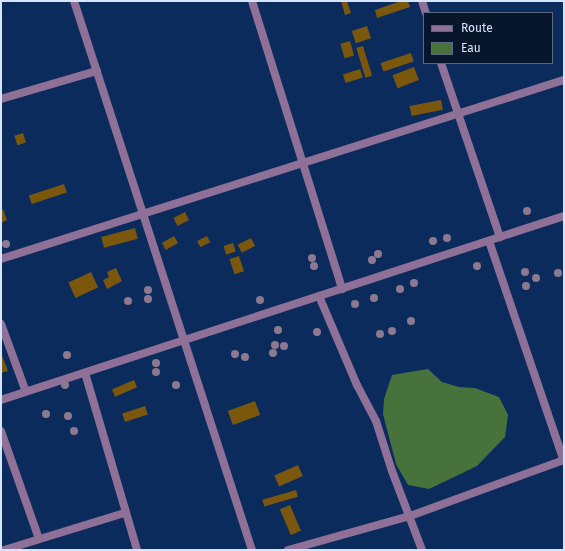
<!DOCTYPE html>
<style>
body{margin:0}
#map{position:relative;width:565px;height:551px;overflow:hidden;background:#0b2b5c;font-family:"Fira Sans",sans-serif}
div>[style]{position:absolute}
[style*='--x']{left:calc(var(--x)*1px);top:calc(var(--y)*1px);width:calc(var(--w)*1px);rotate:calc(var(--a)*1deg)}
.water>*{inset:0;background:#48723c}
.building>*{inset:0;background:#7b570d;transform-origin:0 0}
.street>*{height:8px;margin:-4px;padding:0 4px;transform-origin:4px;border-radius:4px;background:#8f7097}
.trees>*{width:8px;height:8px;margin:-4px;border-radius:50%;background:#8d798f}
span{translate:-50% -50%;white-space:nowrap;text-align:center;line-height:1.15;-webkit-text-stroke:3px #08162b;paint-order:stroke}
.frame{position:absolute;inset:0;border:2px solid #d5e5fe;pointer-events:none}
.legend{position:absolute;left:423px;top:12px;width:130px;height:52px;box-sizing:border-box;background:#08162b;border:1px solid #5a697f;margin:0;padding:5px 7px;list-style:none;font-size:12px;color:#d5e5fe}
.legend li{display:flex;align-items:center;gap:8px;height:20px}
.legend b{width:20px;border:1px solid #5a697f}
</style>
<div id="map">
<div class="water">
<i style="clip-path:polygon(428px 369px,442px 382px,459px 387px,475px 388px,499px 397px,508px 415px,505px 437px,477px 466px,429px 489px,408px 485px,396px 464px,383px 414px,384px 399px,392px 375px)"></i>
</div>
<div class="building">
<i style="clip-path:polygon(341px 1px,347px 1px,351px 13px,345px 15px)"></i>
<i style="clip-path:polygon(401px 1px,408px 1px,410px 7px,377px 18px,375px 10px)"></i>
<i style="left:367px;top:26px;width:13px;height:16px;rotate:72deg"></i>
<i style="left:350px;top:41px;width:15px;height:10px;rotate:74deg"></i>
<i style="left:363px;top:46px;width:31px;height:7px;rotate:73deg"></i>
<i style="left:411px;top:53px;width:9px;height:32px;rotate:72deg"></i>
<i style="left:414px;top:67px;width:14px;height:23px;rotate:69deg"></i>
<i style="left:360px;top:69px;width:9px;height:18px;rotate:72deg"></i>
<i style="left:441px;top:100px;width:10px;height:32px;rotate:79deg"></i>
<i style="left:23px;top:133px;width:10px;height:9px;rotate:73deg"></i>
<i style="left:64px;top:184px;width:9px;height:37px;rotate:72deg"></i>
<i style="clip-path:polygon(3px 209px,7px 220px,1px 223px,1px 210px)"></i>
<i style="left:185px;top:212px;width:9px;height:13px;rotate:63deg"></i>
<i style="left:135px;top:228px;width:11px;height:35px;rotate:75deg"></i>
<i style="left:174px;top:236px;width:8px;height:14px;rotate:60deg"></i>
<i style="left:207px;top:236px;width:7px;height:11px;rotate:63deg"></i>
<i style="left:251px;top:238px;width:9px;height:15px;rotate:63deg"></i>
<i style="left:233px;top:243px;width:9px;height:10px;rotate:72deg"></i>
<i style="left:239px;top:256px;width:16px;height:10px;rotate:72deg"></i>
<i style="clip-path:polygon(116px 268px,122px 281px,107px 289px,103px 280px,109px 277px,107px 272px)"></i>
<i style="left:91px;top:272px;width:17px;height:25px;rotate:65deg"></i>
<i style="clip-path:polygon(1px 353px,8px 371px,1px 373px)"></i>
<i style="left:134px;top:380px;width:8px;height:24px;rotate:67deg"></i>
<i style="left:255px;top:401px;width:15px;height:29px;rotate:70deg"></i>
<i style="left:145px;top:406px;width:9px;height:24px;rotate:72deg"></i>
<i style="left:298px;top:465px;width:12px;height:26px;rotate:66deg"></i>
<i style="left:296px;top:490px;width:7px;height:35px;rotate:74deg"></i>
<i style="left:290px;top:505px;width:28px;height:11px;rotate:67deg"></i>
</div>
<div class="street">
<i style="--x:74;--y:1;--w:577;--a:72.04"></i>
<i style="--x:252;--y:1;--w:302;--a:72.6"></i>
<i style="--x:422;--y:1;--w:13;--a:72"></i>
<i style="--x:441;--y:63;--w:184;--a:71.3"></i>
<i style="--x:1;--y:99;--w:100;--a:-16.3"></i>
<i style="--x:489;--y:241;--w:232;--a:71.2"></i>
<i style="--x:1;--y:259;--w:591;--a:-17.64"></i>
<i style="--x:319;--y:296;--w:97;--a:66.9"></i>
<i style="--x:357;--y:385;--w:41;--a:62.2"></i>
<i style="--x:376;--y:421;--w:52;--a:72.3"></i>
<i style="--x:392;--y:471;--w:85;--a:69.2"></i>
<i style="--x:1;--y:324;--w:72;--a:69.8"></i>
<i style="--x:85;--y:373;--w:184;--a:73.6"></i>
<i style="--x:1;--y:400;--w:592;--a:-18.1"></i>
<i style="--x:1;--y:431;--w:114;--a:70.6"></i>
<i style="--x:4;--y:550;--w:126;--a:-17.1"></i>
<i style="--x:288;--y:550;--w:127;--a:-15.6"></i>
<i style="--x:410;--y:516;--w:164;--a:-20"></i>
</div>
<div class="trees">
<i style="left:527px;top:211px"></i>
<i style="left:447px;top:238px"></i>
<i style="left:433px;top:241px"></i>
<i style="left:6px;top:244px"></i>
<i style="left:378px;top:254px"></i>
<i style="left:312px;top:258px"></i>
<i style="left:372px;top:260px"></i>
<i style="left:314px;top:266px"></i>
<i style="left:477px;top:266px"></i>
<i style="left:525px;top:272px"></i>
<i style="left:558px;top:273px"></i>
<i style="left:536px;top:278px"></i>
<i style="left:414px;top:283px"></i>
<i style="left:526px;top:286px"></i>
<i style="left:400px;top:289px"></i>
<i style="left:148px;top:290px"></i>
<i style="left:374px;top:298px"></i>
<i style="left:148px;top:299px"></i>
<i style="left:260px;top:300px"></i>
<i style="left:128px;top:301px"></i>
<i style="left:355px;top:304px"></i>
<i style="left:411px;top:321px"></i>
<i style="left:278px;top:330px"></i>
<i style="left:392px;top:331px"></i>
<i style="left:317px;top:332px"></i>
<i style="left:380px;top:334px"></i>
<i style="left:275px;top:345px"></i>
<i style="left:284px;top:346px"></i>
<i style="left:273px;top:353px"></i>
<i style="left:235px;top:354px"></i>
<i style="left:67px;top:355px"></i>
<i style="left:245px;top:357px"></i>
<i style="left:156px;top:363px"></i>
<i style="left:156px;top:372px"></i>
<i style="left:65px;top:385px"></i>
<i style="left:176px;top:385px"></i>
<i style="left:46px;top:414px"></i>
<i style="left:68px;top:416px"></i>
<i style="left:74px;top:431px"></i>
</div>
<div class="frame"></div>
<ul class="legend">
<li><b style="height:5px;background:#8f7097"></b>Route</li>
<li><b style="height:11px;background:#48723c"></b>Eau</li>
</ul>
</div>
